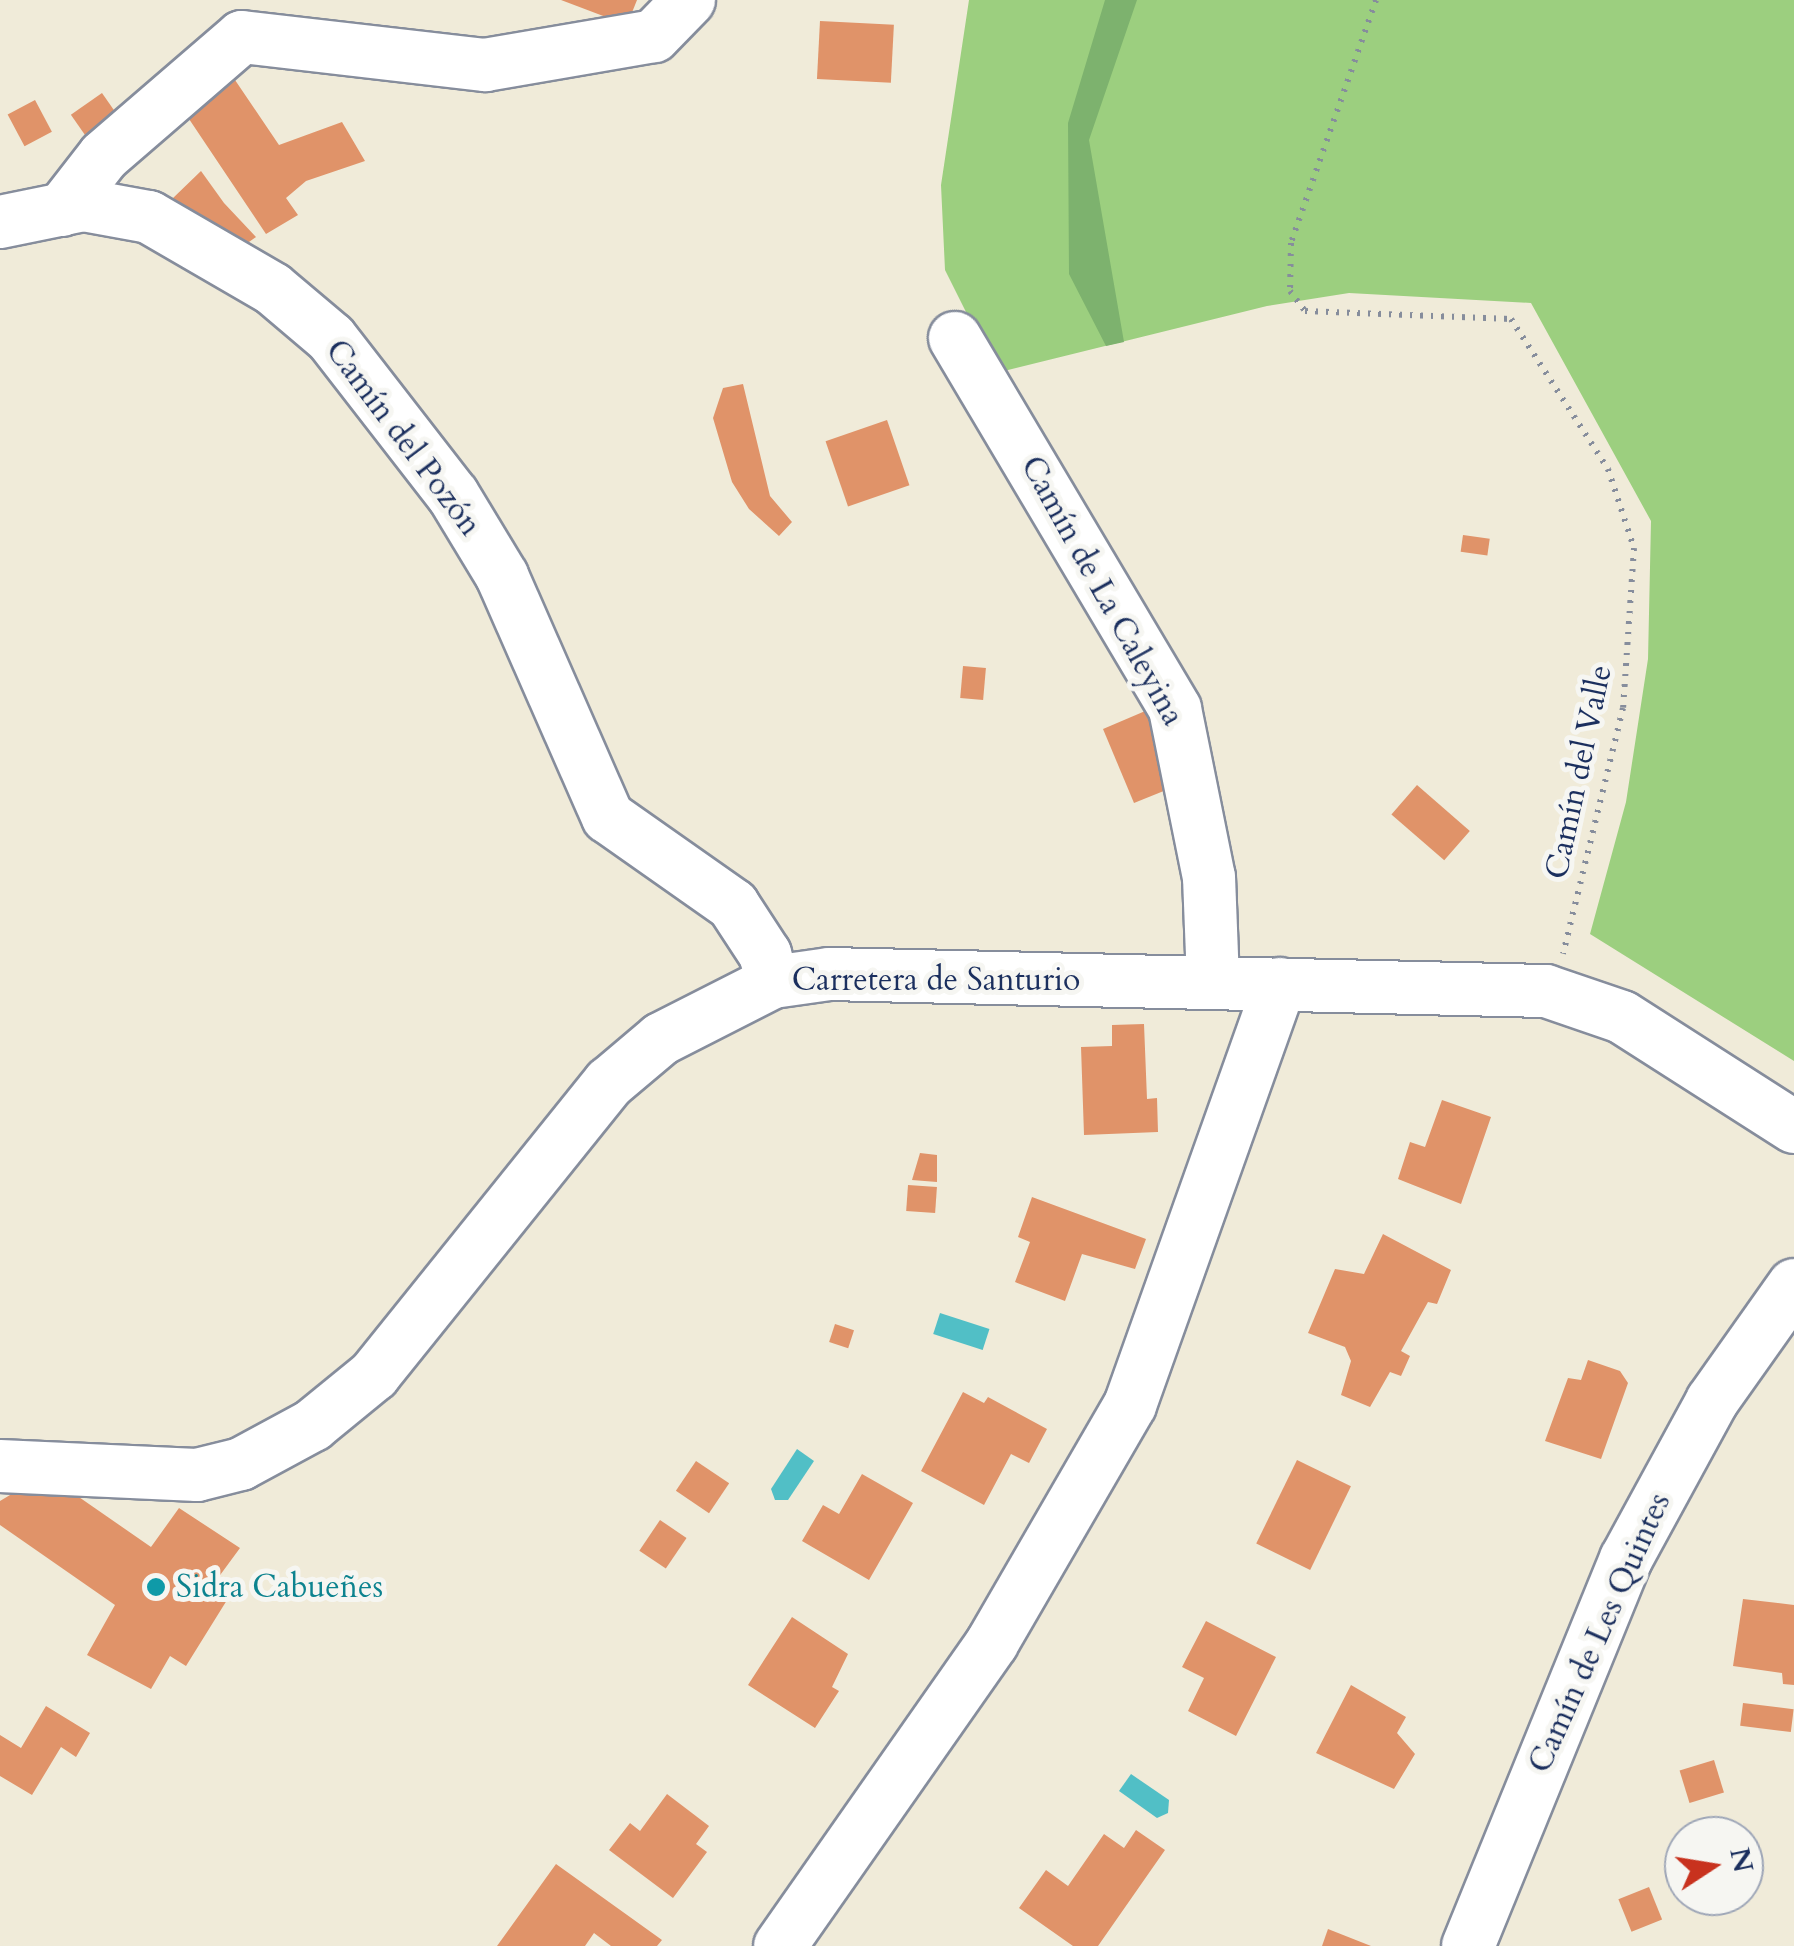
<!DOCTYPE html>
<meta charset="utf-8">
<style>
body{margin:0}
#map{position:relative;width:1794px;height:1946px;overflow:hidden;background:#f0ebd9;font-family:Cardo,serif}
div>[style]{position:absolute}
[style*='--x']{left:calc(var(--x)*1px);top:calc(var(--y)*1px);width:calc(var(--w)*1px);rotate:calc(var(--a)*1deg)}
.green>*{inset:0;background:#9ccf7f}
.forest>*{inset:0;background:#7db26e}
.water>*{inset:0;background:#51bfc6;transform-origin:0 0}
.building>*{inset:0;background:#e09369;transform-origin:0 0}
.path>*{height:6px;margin-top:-3px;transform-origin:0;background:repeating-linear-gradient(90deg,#868d9c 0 2.5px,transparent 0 10.5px)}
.roads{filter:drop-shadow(2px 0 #868d9c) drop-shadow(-2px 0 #868d9c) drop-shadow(0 2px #868d9c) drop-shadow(0 -2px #868d9c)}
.minor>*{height:52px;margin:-26px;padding:0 26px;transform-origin:26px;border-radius:26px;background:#fff}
.dots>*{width:28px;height:28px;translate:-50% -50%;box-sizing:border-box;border:5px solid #f6f6f2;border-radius:50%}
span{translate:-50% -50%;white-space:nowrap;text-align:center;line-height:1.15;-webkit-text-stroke:10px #f6f6f2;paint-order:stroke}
.street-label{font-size:32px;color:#1b2f5e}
.culture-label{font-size:32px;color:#0d838f}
.left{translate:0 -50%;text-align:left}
.north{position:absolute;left:1664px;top:1816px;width:100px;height:100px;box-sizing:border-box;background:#f6f6f2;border:2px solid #9ea6b7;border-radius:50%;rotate:78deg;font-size:28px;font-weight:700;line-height:40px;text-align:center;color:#1b2f5e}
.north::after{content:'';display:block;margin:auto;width:35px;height:45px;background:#c8321e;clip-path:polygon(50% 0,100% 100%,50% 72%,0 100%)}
</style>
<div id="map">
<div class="green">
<i style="clip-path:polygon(969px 0,1794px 0,1794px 1061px,1590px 934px,1626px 802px,1648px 659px,1651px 521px,1531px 303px,1349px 293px,1267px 306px,1004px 371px,984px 348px,945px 270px,941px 185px)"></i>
</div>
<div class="forest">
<i style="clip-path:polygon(1105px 0,1137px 0,1089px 140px,1124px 342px,1106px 346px,1069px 274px,1068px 123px)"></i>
</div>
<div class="water">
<i style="left:940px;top:1313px;width:52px;height:22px;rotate:18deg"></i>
<i style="clip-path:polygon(797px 1449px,814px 1461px,788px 1500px,775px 1500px,771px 1489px)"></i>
<i style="clip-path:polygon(1131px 1774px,1169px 1800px,1168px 1813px,1157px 1818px,1119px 1791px)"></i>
</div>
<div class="building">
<i style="clip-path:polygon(561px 0,637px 0,627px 25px)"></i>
<i style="left:820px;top:21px;width:74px;height:58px;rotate:3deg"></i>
<i style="clip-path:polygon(235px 80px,279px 145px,342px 122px,365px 161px,306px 181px,286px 198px,298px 215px,266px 234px,185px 113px)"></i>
<i style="left:102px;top:93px;width:42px;height:38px;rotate:55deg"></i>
<i style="left:35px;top:100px;width:36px;height:31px;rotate:62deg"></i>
<i style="clip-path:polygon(201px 171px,224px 203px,256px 237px,239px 249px,198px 228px,172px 199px)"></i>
<i style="clip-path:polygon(743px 384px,770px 496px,792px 522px,779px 536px,749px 509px,732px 482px,713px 418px,723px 388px)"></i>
<i style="left:887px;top:420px;width:69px;height:65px;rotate:71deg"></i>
<i style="left:1463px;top:535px;width:27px;height:17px;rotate:8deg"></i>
<i style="left:963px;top:666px;width:23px;height:32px;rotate:5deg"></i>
<i style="clip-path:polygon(1164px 703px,1186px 782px,1134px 803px,1103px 729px)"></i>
<i style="left:1417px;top:785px;width:70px;height:39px;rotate:41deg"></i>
<i style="clip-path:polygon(1144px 1024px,1147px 1099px,1157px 1098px,1158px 1132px,1084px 1135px,1081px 1047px,1112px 1046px,1112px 1025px)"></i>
<i style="clip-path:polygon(1442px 1100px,1491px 1117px,1461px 1204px,1398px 1179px,1410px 1142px,1425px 1147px)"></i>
<i style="clip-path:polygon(920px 1153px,937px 1155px,937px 1182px,912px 1180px)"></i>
<i style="left:908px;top:1185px;width:29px;height:26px;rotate:4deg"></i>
<i style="clip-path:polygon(1032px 1197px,1146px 1239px,1135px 1269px,1082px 1254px,1065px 1301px,1015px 1282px,1030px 1242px,1018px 1237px)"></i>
<i style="clip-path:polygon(1383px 1234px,1451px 1270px,1437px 1304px,1428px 1302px,1401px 1351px,1410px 1356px,1401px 1376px,1390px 1372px,1370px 1407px,1341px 1395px,1351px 1361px,1345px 1347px,1308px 1333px,1335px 1269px,1364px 1274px)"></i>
<i style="left:835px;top:1324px;width:20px;height:19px;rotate:18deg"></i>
<i style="clip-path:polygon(1588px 1360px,1620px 1371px,1628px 1383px,1601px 1459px,1545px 1441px,1568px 1378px,1581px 1380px)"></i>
<i style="clip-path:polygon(963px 1392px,984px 1403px,988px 1397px,1047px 1429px,1029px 1463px,1011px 1454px,984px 1505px,921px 1471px)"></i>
<i style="left:1297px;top:1460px;width:60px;height:93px;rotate:26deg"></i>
<i style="left:696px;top:1461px;width:40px;height:36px;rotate:34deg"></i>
<i style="clip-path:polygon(862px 1474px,913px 1503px,869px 1580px,802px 1541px,823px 1505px,839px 1514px)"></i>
<i style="clip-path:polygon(63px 1486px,151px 1547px,179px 1508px,240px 1548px,215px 1582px,232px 1592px,186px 1666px,170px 1656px,151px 1689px,87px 1655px,115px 1605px,0 1525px,0 1501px,15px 1492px)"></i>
<i style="left:660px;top:1520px;width:32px;height:37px;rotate:34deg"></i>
<i style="clip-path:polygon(1743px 1599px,1794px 1605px,1794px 1685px,1783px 1684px,1782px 1673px,1733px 1666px)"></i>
<i style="clip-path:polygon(792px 1617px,848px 1654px,832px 1687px,839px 1691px,815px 1728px,748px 1685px)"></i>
<i style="clip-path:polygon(1206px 1621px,1276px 1657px,1236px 1736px,1188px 1711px,1204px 1678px,1182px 1667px)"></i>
<i style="clip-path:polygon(1351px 1685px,1406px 1717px,1397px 1733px,1415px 1754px,1394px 1789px,1316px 1753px)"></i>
<i style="left:1743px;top:1703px;width:51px;height:23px;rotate:7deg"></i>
<i style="clip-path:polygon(46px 1706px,90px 1733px,76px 1757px,61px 1747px,32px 1795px,0 1776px,0 1735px,21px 1748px)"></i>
<i style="left:1714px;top:1760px;width:34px;height:36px;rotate:73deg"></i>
<i style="clip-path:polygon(667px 1794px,709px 1826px,696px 1844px,707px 1852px,673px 1898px,609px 1850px,630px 1823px,640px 1831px)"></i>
<i style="clip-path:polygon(1136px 1830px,1165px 1850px,1098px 1946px,1073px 1946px,1019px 1908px,1046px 1870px,1068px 1886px,1104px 1834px,1124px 1848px)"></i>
<i style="clip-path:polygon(556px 1864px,662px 1940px,657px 1946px,611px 1946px,594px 1933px,585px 1946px,497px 1946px)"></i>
<i style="left:1649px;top:1887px;width:35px;height:33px;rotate:68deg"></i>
<i style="clip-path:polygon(1328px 1929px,1371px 1946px,1322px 1946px)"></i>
</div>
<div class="path">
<i style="--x:1376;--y:0;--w:257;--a:109.3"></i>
<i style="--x:1291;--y:243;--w:48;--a:91.2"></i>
<i style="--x:1290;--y:291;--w:25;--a:53"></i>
<i style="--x:1305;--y:311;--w:206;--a:2.2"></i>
<i style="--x:1511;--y:319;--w:179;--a:57.1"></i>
<i style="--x:1608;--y:469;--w:83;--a:71.8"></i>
<i style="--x:1634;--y:548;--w:160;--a:93.9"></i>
<i style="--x:1623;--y:708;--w:253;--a:103.7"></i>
</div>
<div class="roads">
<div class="minor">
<i style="--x:62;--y:210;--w:68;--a:-52.1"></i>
<i style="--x:104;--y:156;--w:182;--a:-40.8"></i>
<i style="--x:242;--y:37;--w:245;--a:6.6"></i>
<i style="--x:485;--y:65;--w:171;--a:-9.7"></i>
<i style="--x:654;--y:36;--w:50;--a:-45.8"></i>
<i style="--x:0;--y:222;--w:85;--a:-11.6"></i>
<i style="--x:83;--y:205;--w:67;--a:10.3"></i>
<i style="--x:149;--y:217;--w:143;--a:30.1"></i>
<i style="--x:273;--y:289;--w:76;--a:40.2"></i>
<i style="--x:331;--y:338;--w:199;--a:52.2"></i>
<i style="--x:453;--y:495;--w:95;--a:58.8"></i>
<i style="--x:502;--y:576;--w:263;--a:66.3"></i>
<i style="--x:608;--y:817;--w:153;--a:35.1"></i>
<i style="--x:733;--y:905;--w:59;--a:56.9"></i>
<i style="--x:765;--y:954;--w:29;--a:74"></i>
<i style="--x:955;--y:338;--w:431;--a:59.3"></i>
<i style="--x:1175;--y:709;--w:171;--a:78.6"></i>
<i style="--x:1209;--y:877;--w:104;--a:87.8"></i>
<i style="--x:0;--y:1466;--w:197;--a:2.6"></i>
<i style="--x:197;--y:1475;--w:45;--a:-14"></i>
<i style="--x:241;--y:1464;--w:82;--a:-28.4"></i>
<i style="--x:313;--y:1425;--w:79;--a:-39.3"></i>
<i style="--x:374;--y:1375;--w:375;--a:-51.2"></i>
<i style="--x:609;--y:1083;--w:68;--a:-40.2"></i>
<i style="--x:661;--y:1039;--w:126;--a:-27"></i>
<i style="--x:773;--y:982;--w:57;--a:-8.1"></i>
<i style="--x:829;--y:974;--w:717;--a:1.36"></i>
<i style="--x:1546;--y:991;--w:80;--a:18.9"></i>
<i style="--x:1622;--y:1017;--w:204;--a:32.6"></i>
<i style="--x:780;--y:1946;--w:370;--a:-55"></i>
<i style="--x:992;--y:1643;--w:275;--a:-59.9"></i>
<i style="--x:1130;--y:1405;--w:447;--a:-70.4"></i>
<i style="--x:1468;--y:1946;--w:418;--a:-67.8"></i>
<i style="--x:1626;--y:1559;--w:180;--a:-61.4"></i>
<i style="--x:1712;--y:1401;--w:142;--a:-54.7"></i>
</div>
</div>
<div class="dots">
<i style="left:156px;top:1587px;background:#0f9aa8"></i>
</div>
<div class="street-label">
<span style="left:403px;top:438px;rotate:53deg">Camín del Pozón</span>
<span style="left:1102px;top:591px;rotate:61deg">Camín de La Caleyina</span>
<span style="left:1579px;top:772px;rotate:-78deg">Camín del Valle</span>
<span style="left:936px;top:980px">Carretera de Santurio</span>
<span style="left:1600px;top:1633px;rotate:-66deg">Camín de Les Quintes</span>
</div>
<div class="culture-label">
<span class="left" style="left:176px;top:1587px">Sidra Cabueñes</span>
</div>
<div class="north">N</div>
</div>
